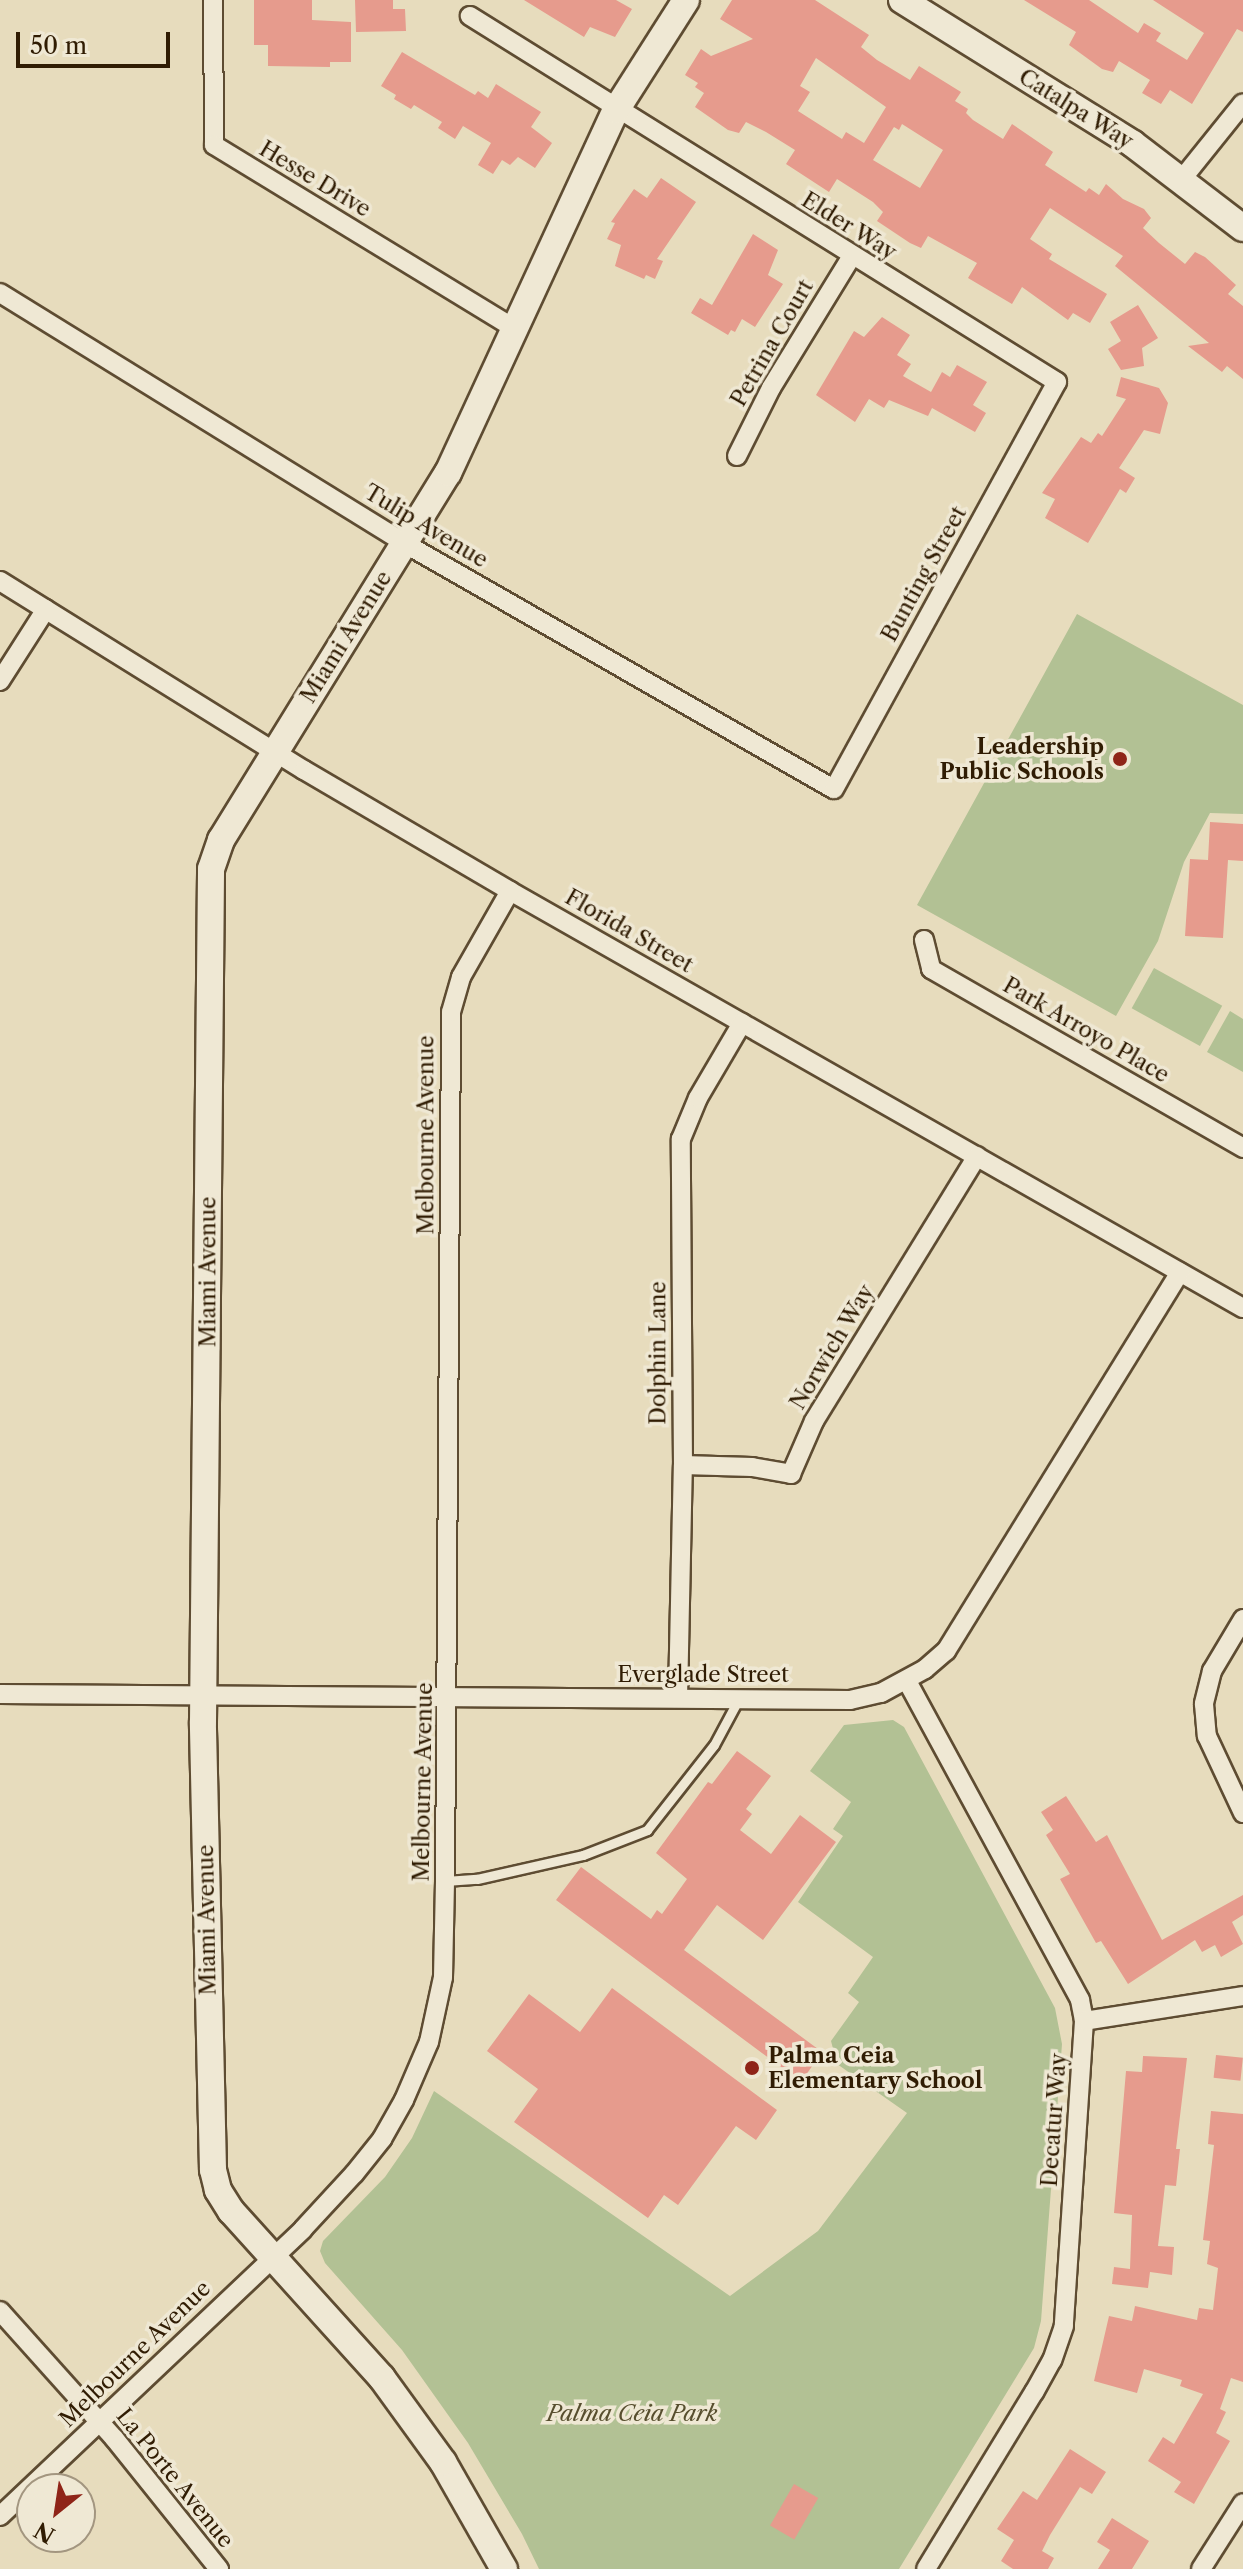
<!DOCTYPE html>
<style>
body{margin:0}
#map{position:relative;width:1243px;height:2569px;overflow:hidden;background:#e7dcbd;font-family:"Libre Caslon Text",serif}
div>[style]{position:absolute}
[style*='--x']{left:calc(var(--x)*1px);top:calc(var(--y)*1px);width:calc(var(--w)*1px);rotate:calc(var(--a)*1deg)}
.green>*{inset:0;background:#b2c194;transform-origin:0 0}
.building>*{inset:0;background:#e69b8d;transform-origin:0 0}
.roads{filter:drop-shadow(2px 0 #5e4c32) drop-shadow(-2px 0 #5e4c32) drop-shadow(0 2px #5e4c32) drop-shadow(0 -2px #5e4c32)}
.lane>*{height:9px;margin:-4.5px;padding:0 4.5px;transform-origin:4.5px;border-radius:4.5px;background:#efe8d4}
.street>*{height:18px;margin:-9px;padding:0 9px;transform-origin:9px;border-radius:9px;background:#efe8d4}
.secondary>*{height:26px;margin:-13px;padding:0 13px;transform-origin:13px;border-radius:13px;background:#efe8d4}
.dots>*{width:22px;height:22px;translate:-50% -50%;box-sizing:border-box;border:4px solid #efe8d4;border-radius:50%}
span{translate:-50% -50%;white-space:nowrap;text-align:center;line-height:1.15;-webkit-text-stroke:7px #efe8d4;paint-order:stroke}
.street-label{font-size:22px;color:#301c03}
.poi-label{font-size:22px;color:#301c03;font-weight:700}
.right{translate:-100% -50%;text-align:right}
.left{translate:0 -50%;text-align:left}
.park-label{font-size:22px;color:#574e2e;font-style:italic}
.north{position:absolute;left:16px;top:2473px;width:80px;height:80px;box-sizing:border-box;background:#efe8d4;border:2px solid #a39680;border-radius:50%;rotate:210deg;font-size:22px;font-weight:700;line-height:32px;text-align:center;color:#301c03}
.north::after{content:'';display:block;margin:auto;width:28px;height:36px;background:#8f2418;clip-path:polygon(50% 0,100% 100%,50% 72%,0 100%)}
.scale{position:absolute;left:16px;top:32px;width:154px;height:36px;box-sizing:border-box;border:4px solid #301c03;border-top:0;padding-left:10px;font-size:24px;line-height:28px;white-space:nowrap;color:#301c03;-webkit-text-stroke:6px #efe8d4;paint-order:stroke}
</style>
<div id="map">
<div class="green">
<i style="clip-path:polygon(1077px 614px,1243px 705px,1243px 814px,1210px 813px,1184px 862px,1158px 941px,1116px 1016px,917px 905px)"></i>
<i style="left:1154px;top:968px;width:78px;height:46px;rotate:29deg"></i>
<i style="clip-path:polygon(1230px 1011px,1243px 1019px,1243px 1072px,1207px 1052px)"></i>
<i style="clip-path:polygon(893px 1720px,904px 1727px,1055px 2008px,1062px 2044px,1041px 2321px,1034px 2348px,899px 2569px,539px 2569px,522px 2534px,468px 2443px,402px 2350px,325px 2263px,320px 2251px,323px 2241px,385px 2177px,412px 2138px,434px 2091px,730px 2296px,818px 2231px,907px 2113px,837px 2064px,831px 2041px,859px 2002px,848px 1993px,873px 1957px,798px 1902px,843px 1836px,833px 1829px,851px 1802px,810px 1771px,844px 1725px)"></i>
</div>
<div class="building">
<i style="clip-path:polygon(254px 0,312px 0,312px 20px,351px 22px,351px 62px,330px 62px,330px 67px,268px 66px,268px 45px,254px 45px)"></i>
<i style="clip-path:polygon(355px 0,393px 0,393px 9px,405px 9px,406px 31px,356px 32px)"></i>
<i style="clip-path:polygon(524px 0,616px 0,632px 9px,615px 37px,590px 27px,584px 37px)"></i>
<i style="clip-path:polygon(evenodd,732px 0,815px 0,869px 35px,861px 47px,877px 60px,910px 80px,919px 66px,961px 92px,955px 101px,968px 109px,966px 113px,973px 120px,1003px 139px,1012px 124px,1053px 152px,1045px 165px,1086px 192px,1089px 188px,1099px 195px,1106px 184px,1123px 199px,1144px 209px,1151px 218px,1143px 228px,1159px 243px,1185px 264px,1195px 252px,1205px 257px,1236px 285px,1228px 294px,1243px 306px,1243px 379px,1227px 366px,1222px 372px,1188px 346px,1209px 343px,1115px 266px,1123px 256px,1050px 208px,1030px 239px,1052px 254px,1049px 259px,1107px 294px,1090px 323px,1073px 313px,1068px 320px,1022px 287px,1012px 304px,968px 278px,977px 263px,928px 236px,921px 248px,910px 243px,877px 221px,883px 212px,873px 202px,837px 179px,829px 192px,786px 164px,795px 150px,766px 132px,746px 122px,739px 133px,728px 130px,695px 107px,704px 93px,695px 87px,698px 83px,685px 75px,701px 49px,711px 56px,753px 39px,720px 19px,732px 0,816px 58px,886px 107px,864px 143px,846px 132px,842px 139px,798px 111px,810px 92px,800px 86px,816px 58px,732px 0,902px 124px,943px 150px,920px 188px,873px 160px,894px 127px,899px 130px,902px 124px)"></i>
<i style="clip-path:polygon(1024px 0,1089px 0,1138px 33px,1144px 23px,1161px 33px,1156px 41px,1187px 60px,1204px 33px,1153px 0,1243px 0,1243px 32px,1237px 29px,1192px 104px,1170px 90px,1161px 104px,1142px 93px,1150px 80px,1119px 61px,1113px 72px,1102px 69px,1069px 45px,1076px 32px)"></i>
<i style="clip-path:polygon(402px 52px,475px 95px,478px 91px,488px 98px,496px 84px,541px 112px,531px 127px,552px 143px,535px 168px,518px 157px,510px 165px,502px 160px,493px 174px,478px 165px,491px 143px,463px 126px,455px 139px,438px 128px,442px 122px,414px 105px,411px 109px,394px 99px,396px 95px,381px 86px)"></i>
<i style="clip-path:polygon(661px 178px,696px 202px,657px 259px,663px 261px,655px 279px,646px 275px,644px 279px,615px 266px,621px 245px,607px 239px,615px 223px,611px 222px,634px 189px,647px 198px)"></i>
<i style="clip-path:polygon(753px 234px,778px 250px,768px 275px,783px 284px,755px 327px,742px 319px,735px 332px,731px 330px,728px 335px,691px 313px,700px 298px,712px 305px)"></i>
<i style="clip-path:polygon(1138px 305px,1158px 338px,1142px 348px,1144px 366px,1121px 370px,1108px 349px,1121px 341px,1110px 322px)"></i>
<i style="clip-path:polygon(882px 317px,910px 335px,897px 355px,911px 364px,903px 376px,931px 392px,942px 372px,950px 377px,957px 365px,987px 382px,973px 405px,986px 413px,975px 432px,932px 408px,928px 416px,889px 400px,884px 408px,869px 399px,855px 422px,816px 395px,854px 331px,864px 337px)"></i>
<i style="clip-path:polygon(1121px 377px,1159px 388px,1168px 403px,1160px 434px,1144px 430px,1119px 468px,1135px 478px,1126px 493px,1120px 489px,1088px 543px,1045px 518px,1055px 499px,1042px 493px,1081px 437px,1091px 443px,1098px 433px,1102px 436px,1126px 399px,1116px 396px)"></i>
<i style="clip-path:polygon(1210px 822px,1243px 824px,1243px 861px,1228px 860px,1223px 938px,1185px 936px,1190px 859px,1208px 860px)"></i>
<i style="clip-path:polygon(737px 1751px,771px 1776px,746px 1809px,752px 1814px,740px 1830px,771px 1854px,800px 1815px,836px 1842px,763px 1940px,717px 1905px,684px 1950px,822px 2052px,801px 2082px,556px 1900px,581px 1867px,651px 1919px,657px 1910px,662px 1914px,687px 1879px,656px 1853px,708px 1782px,712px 1784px)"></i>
<i style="clip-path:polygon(1066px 1796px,1096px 1842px,1107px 1835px,1162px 1940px,1243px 1895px,1243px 1915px,1232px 1922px,1243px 1944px,1221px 1957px,1215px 1945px,1202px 1952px,1195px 1940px,1128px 1984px,1101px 1941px,1096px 1943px,1060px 1879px,1070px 1874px,1046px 1835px,1053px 1830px,1041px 1812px)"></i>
<i style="clip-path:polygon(612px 1988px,777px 2110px,756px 2140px,736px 2126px,678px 2205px,664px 2195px,648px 2218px,514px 2122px,538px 2089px,487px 2051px,529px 1994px,580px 2032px)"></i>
<i style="left:1216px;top:2055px;width:27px;height:23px;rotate:6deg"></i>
<i style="clip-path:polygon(1143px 2056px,1187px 2058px,1176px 2149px,1180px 2149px,1176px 2186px,1165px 2185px,1158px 2246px,1174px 2247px,1172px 2275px,1150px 2272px,1148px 2288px,1112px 2284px,1114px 2267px,1130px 2269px,1132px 2215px,1114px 2213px,1126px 2071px,1142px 2072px)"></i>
<i style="clip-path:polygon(1211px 2111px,1243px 2114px,1243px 2382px,1231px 2378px,1220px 2409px,1226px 2412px,1216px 2433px,1230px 2441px,1194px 2504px,1174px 2492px,1181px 2482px,1148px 2461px,1163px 2437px,1174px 2444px,1203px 2394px,1180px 2386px,1182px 2380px,1144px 2369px,1137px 2393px,1094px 2381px,1109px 2316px,1132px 2321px,1135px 2306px,1197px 2320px,1199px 2308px,1213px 2310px,1218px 2268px,1207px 2264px,1210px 2241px,1203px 2240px,1214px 2145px,1208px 2144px)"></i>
<i style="clip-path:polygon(1070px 2449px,1106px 2472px,1092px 2494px,1080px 2487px,1050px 2535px,1042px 2551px,1054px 2558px,1048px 2569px,1013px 2569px,1001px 2561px,1014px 2540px,997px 2529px,1023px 2491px,1037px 2500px)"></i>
<i style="left:794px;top:2484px;width:28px;height:48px;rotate:30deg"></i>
<i style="clip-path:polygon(1112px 2518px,1149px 2541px,1132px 2569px,1098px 2569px,1110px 2550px,1097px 2542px)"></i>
</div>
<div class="roads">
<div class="lane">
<i style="--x:445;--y:1881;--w:32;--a:-4"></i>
<i style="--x:477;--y:1879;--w:109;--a:-12.8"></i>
<i style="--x:583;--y:1855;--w:69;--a:-21.3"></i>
<i style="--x:647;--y:1830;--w:108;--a:-51.8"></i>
<i style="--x:714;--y:1745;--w:51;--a:-61.9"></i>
</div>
<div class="street">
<i style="--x:213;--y:0;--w:145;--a:89.6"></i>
<i style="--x:214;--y:145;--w:353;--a:31.4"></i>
<i style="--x:1182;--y:179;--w:97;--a:-51.2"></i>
<i style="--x:0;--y:293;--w:475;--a:31.7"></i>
<i style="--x:404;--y:543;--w:495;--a:29.8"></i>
<i style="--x:834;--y:789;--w:464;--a:-61.3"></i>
<i style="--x:1057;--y:382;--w:692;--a:-148.06"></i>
<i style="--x:737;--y:456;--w:76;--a:-63.4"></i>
<i style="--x:771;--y:388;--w:155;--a:-58.5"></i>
<i style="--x:0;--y:581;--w:358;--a:31.9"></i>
<i style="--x:304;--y:770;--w:239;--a:30.4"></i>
<i style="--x:510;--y:891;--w:843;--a:29.64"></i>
<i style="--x:0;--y:681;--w:85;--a:-57.4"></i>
<i style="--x:924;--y:940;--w:30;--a:76"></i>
<i style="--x:931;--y:969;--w:360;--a:29.8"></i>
<i style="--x:683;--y:1465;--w:69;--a:1.7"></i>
<i style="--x:752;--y:1467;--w:40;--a:10"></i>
<i style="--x:791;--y:1474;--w:58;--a:-66.5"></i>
<i style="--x:814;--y:1421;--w:311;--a:-58.4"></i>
<i style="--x:1243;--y:1619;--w:61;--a:120.8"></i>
<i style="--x:1212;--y:1671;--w:34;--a:104"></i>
<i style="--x:1204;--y:1704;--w:32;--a:85"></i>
<i style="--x:1207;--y:1736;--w:85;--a:64.9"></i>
<i style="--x:907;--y:1681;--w:363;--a:61.5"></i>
<i style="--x:1080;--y:2000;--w:21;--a:79"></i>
<i style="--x:1084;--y:2021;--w:306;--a:93.8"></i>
<i style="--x:1064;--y:2326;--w:36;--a:109"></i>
<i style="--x:1052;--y:2360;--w:37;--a:119"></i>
<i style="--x:1034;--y:2392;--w:207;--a:121.4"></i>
<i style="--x:0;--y:1694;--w:850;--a:0.4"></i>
<i style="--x:850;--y:1700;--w:32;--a:-13"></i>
<i style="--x:881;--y:1693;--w:50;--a:-28.6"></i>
<i style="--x:925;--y:1669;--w:28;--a:-41"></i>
<i style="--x:946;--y:1651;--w:445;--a:-58.3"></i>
<i style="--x:678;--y:1698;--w:233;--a:-88.8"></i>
<i style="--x:683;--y:1465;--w:326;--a:-90.4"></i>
<i style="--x:681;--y:1139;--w:44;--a:-67.5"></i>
<i style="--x:698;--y:1098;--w:87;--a:-59.6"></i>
<i style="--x:1084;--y:2021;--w:161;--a:-8.9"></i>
<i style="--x:0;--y:2311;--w:171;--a:48.1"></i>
<i style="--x:114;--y:2438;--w:168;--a:51.3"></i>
<i style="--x:0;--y:2516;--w:417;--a:-43.4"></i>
<i style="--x:303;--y:2229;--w:75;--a:-47.2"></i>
<i style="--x:354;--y:2174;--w:45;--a:-51.3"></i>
<i style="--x:382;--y:2139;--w:45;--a:-60.6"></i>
<i style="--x:404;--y:2100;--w:63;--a:-66.7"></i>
<i style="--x:429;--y:2042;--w:66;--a:-77.8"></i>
<i style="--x:443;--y:1977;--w:96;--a:-88.8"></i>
<i style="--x:445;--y:1881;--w:869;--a:-89.6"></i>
<i style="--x:451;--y:1012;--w:36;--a:-74"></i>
<i style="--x:461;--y:977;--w:99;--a:-60.3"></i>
<i style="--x:1201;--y:2569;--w:78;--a:-57.5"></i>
</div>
<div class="secondary">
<i style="--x:902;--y:0;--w:272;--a:31.9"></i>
<i style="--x:1133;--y:144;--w:138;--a:37.4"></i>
<i style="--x:504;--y:2569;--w:123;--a:-119.7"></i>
<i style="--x:443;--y:2462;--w:104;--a:-126"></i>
<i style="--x:382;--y:2378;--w:225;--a:-132.1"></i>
<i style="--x:231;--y:2211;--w:25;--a:-122"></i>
<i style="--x:218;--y:2190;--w:21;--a:-104"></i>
<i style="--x:213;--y:2170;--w:448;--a:-91.3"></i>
<i style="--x:203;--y:1722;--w:853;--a:-89.46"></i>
<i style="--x:211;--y:869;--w:31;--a:-71"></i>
<i style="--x:221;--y:840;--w:432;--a:-58.3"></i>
<i style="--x:448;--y:473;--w:400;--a:-65.2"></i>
<i style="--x:616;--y:110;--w:130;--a:-57.5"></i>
</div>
</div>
<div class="dots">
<i style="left:1120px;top:759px;background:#8f2418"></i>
<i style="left:752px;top:2068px;background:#8f2418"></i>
</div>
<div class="street-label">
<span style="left:1076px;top:109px;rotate:32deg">Catalpa Way</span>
<span style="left:315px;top:179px;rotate:31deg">Hesse Drive</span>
<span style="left:849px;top:226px;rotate:32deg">Elder Way</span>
<span style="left:772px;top:343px;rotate:-60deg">Petrina Court</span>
<span style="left:426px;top:526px;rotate:31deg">Tulip Avenue</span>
<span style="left:924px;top:574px;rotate:-61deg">Bunting Street</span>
<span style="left:346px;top:637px;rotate:-58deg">Miami Avenue</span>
<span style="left:629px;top:931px;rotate:30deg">Florida Street</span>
<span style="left:1086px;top:1030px;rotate:30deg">Park Arroyo Place</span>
<span style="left:426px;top:1135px;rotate:-90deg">Melbourne Avenue</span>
<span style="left:208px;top:1272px;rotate:-90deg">Miami Avenue</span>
<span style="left:832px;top:1347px;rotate:-59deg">Norwich Way</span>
<span style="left:658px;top:1353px;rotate:-90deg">Dolphin Lane</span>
<span style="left:703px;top:1675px">Everglade Street</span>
<span style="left:423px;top:1782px;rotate:-89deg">Melbourne Avenue</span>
<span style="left:207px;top:1920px;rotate:-91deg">Miami Avenue</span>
<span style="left:1054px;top:2120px;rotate:-86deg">Decatur Way</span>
<span style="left:135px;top:2354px;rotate:-44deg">Melbourne Avenue</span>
<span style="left:175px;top:2478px;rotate:51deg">La Porte Avenue</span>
</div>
<div class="poi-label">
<span class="right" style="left:1104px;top:759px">Leadership<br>Public Schools</span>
<span class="left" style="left:768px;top:2068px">Palma Ceia<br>Elementary School</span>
</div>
<div class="park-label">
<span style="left:632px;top:2414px">Palma Ceia Park</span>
</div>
<div class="north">N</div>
<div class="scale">50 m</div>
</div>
